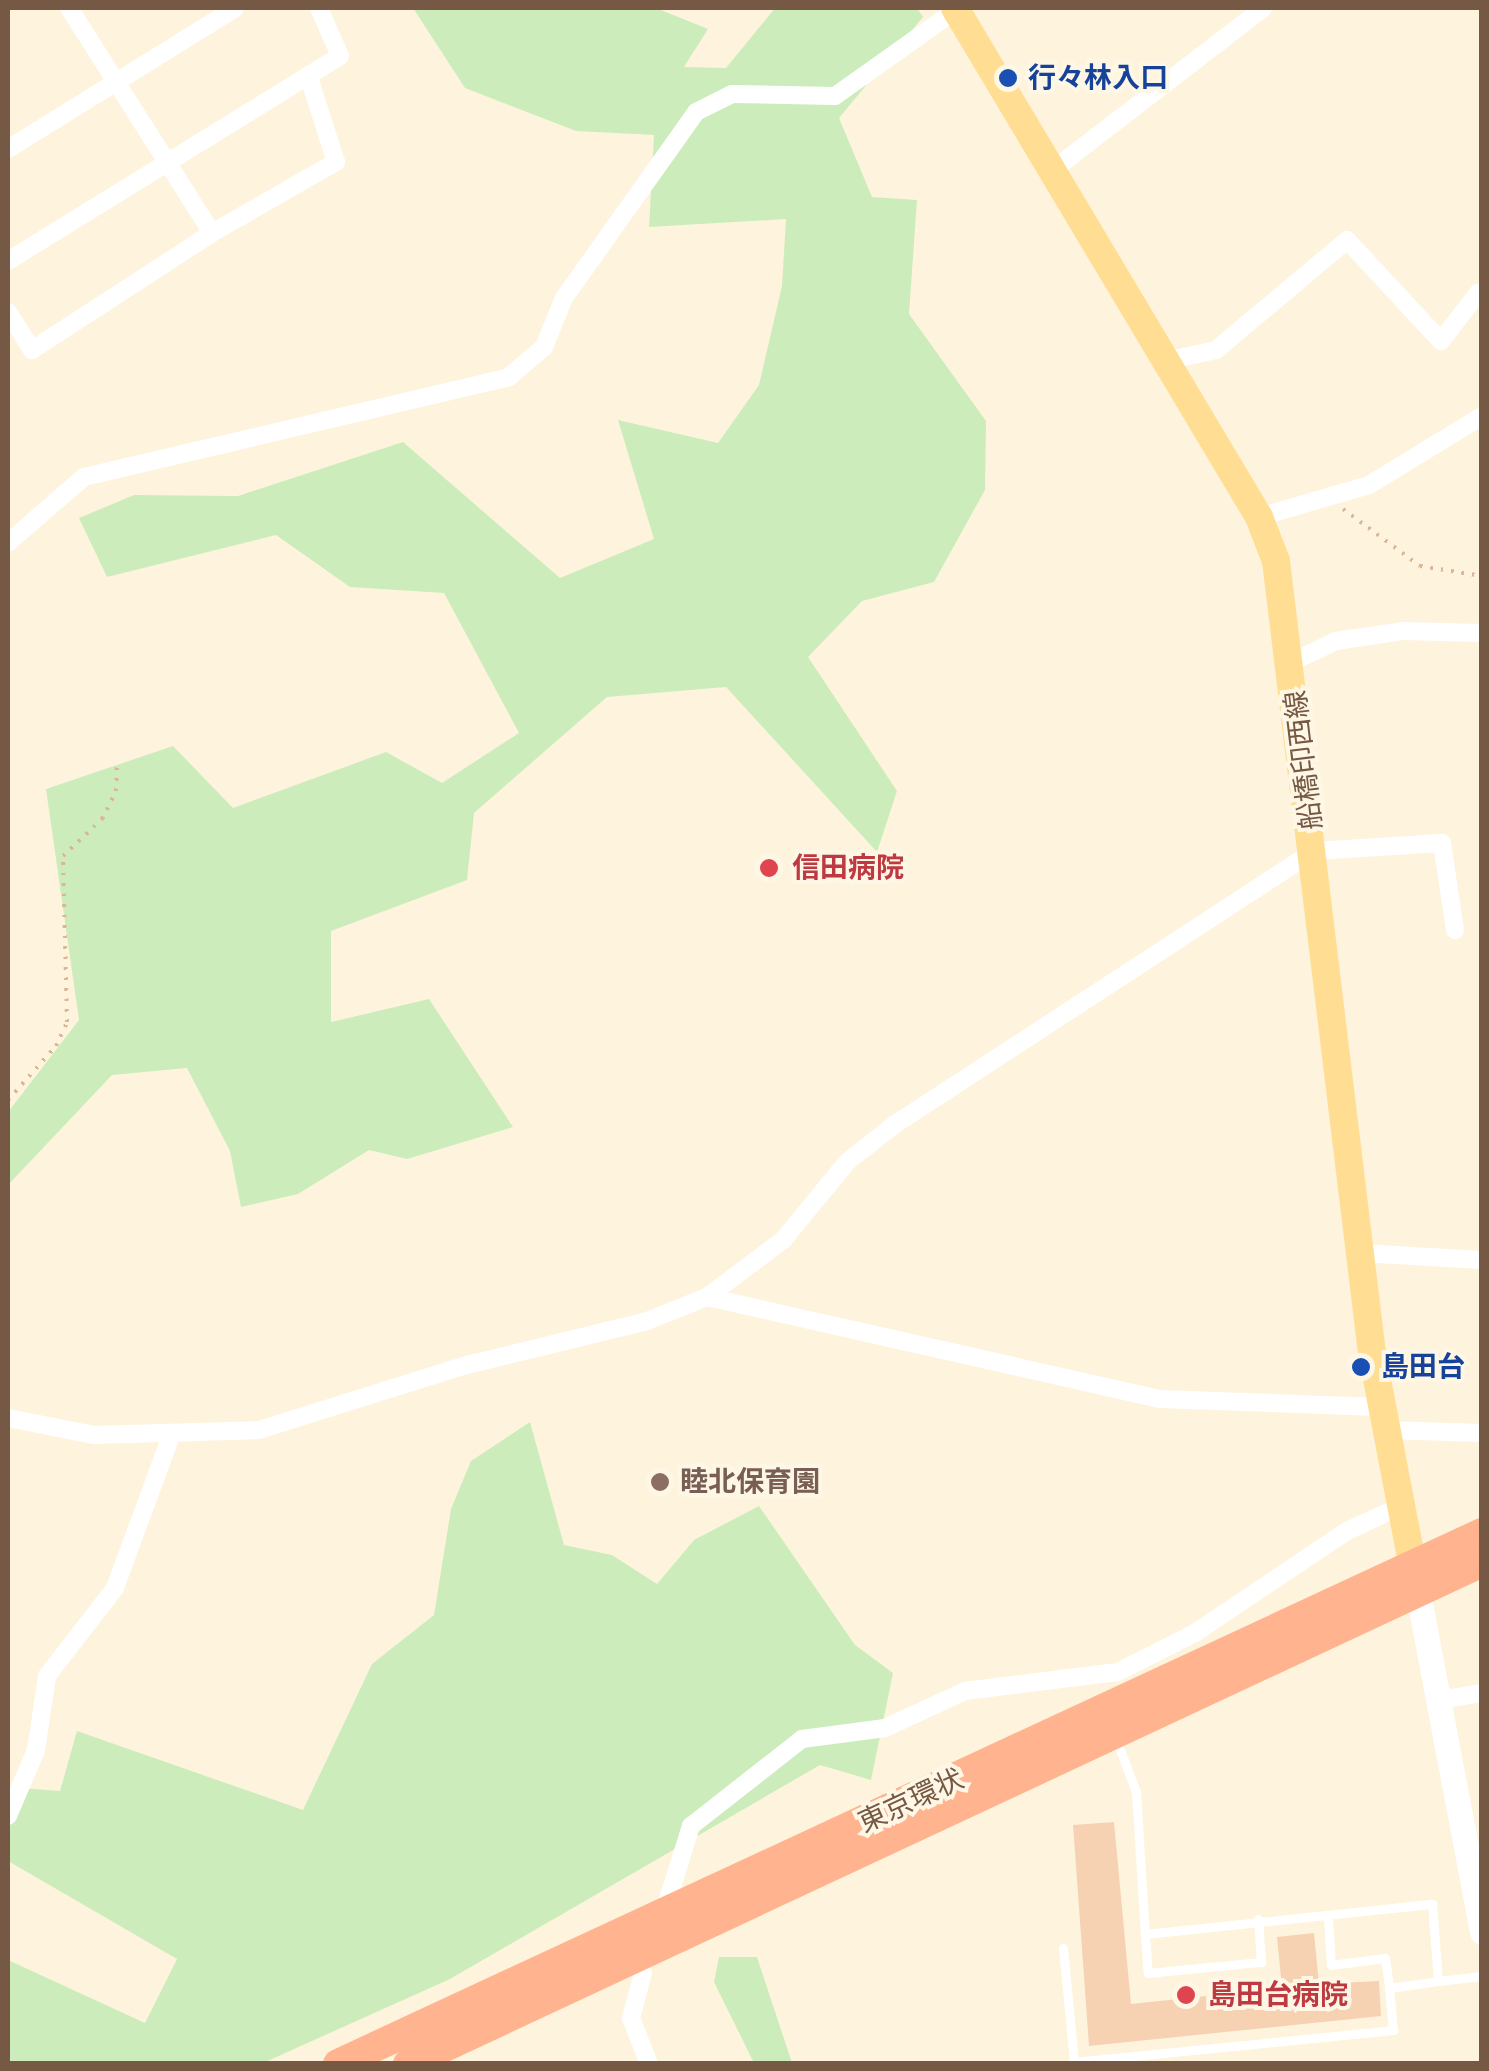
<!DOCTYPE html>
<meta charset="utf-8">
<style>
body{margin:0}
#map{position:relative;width:1489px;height:2071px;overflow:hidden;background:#fef4de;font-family:Jost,"Noto Sans JP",sans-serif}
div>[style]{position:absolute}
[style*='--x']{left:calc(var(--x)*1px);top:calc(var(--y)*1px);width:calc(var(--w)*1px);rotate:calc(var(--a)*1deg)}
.green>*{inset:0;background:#ccedbb}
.building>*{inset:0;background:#f6d2b3}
.path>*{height:4px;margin-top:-2px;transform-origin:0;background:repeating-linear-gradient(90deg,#dbb596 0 2.5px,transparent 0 10.5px)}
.lane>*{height:9px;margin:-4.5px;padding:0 4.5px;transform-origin:4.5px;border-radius:4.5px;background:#fff}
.street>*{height:18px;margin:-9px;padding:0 9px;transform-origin:9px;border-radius:9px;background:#fff}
.secondary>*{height:25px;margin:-12.5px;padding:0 12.5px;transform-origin:12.5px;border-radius:12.5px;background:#fff}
.primary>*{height:28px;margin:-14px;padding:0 14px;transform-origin:14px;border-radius:14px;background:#ffde94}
.highway>*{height:30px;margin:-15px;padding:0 15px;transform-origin:15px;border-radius:15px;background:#ffb38e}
.dots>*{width:28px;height:28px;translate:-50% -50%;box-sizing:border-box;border:5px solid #fff7e6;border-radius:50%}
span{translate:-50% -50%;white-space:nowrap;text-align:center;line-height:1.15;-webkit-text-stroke:8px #fff7e6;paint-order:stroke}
.transit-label{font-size:28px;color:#164399;font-weight:700}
.left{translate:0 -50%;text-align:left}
.street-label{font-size:28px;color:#765944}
.health-label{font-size:28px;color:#be3a42;font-weight:700}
.education-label{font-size:28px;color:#785e54;font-weight:700}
.frame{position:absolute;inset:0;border:10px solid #765944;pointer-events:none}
</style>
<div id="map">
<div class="green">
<i style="clip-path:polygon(413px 8px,656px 8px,708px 29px,684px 67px,726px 68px,775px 8px,917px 8px,923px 17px,839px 118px,872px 197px,917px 200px,909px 314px,986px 421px,985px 490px,934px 582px,862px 601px,808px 657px,897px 791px,877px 852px,726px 687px,607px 697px,474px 813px,467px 880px,331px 931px,331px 1022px,429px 999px,513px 1127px,407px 1159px,369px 1150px,298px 1194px,241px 1207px,230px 1151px,187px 1068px,112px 1075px,8px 1185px,8px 1112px,79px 1020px,46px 789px,173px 746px,233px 808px,386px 752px,442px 783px,519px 733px,444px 593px,350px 587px,276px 535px,107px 577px,79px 518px,134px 495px,238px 496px,403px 442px,560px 578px,654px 539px,618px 420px,718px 443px,759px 385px,782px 286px,786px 219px,649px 227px,654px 135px,576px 131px,465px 88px)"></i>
<i style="clip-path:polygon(530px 1422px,564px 1545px,612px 1555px,657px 1584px,694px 1540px,759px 1506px,855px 1645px,893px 1673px,871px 1780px,820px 1765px,450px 1979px,263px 2063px,8px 2063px,8px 1960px,145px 2023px,177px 1959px,8px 1861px,8px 1787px,60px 1791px,77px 1731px,303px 1810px,372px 1664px,434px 1615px,451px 1509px,471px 1461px)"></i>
<i style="clip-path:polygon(719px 1957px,757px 1957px,792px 2063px,754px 2063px,714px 1982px)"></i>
</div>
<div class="building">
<i style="clip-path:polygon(1114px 1822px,1131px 2004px,1282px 1988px,1277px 1937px,1314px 1933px,1319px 1984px,1379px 1981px,1381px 2016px,1089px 2046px,1073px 1825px)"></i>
</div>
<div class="path">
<i style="--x:1343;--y:509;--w:96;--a:36.5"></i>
<i style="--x:1420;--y:566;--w:63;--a:9.2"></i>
<i style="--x:8;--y:1100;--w:72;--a:-48.4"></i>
<i style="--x:56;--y:1046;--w:26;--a:-65"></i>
<i style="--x:67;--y:1022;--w:166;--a:-91.4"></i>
<i style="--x:63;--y:856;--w:54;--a:-43.5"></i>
<i style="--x:102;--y:819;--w:31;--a:-63"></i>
<i style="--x:116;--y:791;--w:30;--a:-88"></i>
</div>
<div class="lane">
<i style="--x:1116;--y:1739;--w:57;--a:69.3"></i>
<i style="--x:1136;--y:1792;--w:142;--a:86.4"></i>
<i style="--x:1145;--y:1934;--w:289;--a:-6"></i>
<i style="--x:1432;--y:1904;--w:77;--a:85.5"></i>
<i style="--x:1438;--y:1981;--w:44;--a:-6.5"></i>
<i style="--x:1328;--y:1917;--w:48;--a:86.4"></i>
<i style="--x:1331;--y:1965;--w:54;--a:-7.4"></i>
<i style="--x:1385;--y:1958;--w:30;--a:82"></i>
<i style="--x:1389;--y:1988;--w:49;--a:-8.1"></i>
<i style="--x:1145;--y:1934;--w:39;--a:86"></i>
<i style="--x:1148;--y:1973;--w:114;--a:-5.6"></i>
<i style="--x:1261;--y:1962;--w:43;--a:-94"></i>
<i style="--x:1063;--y:1948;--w:115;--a:84.5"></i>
<i style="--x:1074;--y:2062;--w:321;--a:-5.7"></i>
<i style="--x:1393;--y:2030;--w:42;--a:-95.4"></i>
</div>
<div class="street">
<i style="--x:8;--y:149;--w:267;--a:-31.8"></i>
<i style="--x:1053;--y:170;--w:265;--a:-37.6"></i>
<i style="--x:212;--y:233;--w:143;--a:-29.8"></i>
<i style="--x:336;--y:162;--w:91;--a:-107.8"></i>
<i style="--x:8;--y:261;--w:390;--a:-31.7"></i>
<i style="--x:340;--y:56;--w:52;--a:-113.6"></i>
<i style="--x:8;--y:312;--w:45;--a:57.7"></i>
<i style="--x:32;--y:350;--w:215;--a:-33"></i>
<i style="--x:212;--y:233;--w:267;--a:-122.4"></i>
<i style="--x:1166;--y:361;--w:51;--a:-12.4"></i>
<i style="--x:1216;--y:350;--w:171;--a:-40"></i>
<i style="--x:1347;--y:240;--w:138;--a:47.1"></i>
<i style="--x:1441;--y:341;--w:61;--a:-52.4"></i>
<i style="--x:1259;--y:517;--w:115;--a:-16.2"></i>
<i style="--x:1369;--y:485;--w:132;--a:-31.4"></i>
<i style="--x:8;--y:543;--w:101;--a:-41"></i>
<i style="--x:84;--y:477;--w:437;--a:-13.2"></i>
<i style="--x:509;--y:377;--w:46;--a:-40.6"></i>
<i style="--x:544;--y:347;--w:53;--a:-67.8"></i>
<i style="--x:564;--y:298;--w:228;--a:-54.6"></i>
<i style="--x:696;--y:112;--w:40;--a:-26.6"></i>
<i style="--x:732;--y:94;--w:103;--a:1.1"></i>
<i style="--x:835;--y:96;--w:148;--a:-35.4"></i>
<i style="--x:1292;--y:662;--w:49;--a:-25.5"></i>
<i style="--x:1336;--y:641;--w:69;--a:-8.4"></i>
<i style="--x:1404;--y:631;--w:78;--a:1.5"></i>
<i style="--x:1360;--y:1253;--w:122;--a:3.3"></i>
<i style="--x:707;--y:1297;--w:464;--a:12.7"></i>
<i style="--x:1160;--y:1399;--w:219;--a:2.1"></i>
<i style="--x:8;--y:1418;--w:88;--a:11.2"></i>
<i style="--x:94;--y:1435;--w:165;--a:-1.7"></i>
<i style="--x:259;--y:1430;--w:214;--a:-17.4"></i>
<i style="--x:463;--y:1366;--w:189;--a:-13.7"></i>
<i style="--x:647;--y:1321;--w:65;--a:-21.8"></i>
<i style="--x:707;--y:1297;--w:95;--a:-36.9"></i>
<i style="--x:783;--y:1240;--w:101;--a:-50.6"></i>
<i style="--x:847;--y:1162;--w:60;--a:-38.2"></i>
<i style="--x:894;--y:1125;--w:501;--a:-33.12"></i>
<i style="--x:1314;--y:851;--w:128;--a:-3.6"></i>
<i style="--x:1442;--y:843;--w:88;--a:81.5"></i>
<i style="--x:1384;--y:1430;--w:98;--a:1.8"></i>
<i style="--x:1440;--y:1700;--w:43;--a:-9.5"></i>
<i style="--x:8;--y:1816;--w:72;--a:-67"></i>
<i style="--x:36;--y:1750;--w:75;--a:-81.5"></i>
<i style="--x:47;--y:1676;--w:111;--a:-52.3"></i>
<i style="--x:115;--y:1588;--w:165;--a:-69.8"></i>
<i style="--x:668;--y:1899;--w:77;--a:-72.5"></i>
<i style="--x:691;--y:1826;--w:141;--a:-38.1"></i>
<i style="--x:802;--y:1739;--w:84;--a:-7.5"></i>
<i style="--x:885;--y:1728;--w:88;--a:-24.8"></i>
<i style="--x:965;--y:1691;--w:154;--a:-7.1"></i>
<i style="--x:1118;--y:1672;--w:86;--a:-26.9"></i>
<i style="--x:1195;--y:1633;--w:183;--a:-33.9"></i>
<i style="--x:1347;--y:1531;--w:57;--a:-24.8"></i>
<i style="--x:643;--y:1973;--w:47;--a:104.9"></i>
<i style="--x:631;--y:2018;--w:49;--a:68.6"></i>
</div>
<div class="secondary">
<i style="--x:1418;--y:1593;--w:345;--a:79.3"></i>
</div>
<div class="primary">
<i style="--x:955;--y:8;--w:593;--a:59.15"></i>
<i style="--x:1259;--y:517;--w:47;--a:68.9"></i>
<i style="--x:1276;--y:561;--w:798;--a:83.09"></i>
<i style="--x:1372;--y:1353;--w:234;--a:79.2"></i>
</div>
<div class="highway">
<i style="--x:338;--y:2064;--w:1261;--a:-24.9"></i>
<i style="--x:408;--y:2064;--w:1186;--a:-25.05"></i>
</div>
<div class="dots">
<i style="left:1008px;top:78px;background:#1a4fb4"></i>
<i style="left:769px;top:868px;background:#e0444e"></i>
<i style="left:1361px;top:1367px;background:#1a4fb4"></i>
<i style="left:660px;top:1482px;background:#8d6e63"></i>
<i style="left:1186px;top:1995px;background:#e0444e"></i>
</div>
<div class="transit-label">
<span class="left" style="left:1028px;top:78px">行々林入口</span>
<span class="left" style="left:1381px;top:1367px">島田台</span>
</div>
<div class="street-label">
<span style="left:1304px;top:760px;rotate:-97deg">船橋印西線</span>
<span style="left:911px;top:1801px;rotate:-25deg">東京環状</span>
</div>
<div class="health-label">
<span class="left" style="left:792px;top:868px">信田病院</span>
<span class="left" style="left:1208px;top:1995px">島田台病院</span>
</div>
<div class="education-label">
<span class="left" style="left:680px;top:1482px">睦北保育園</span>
</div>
<div class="frame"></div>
</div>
